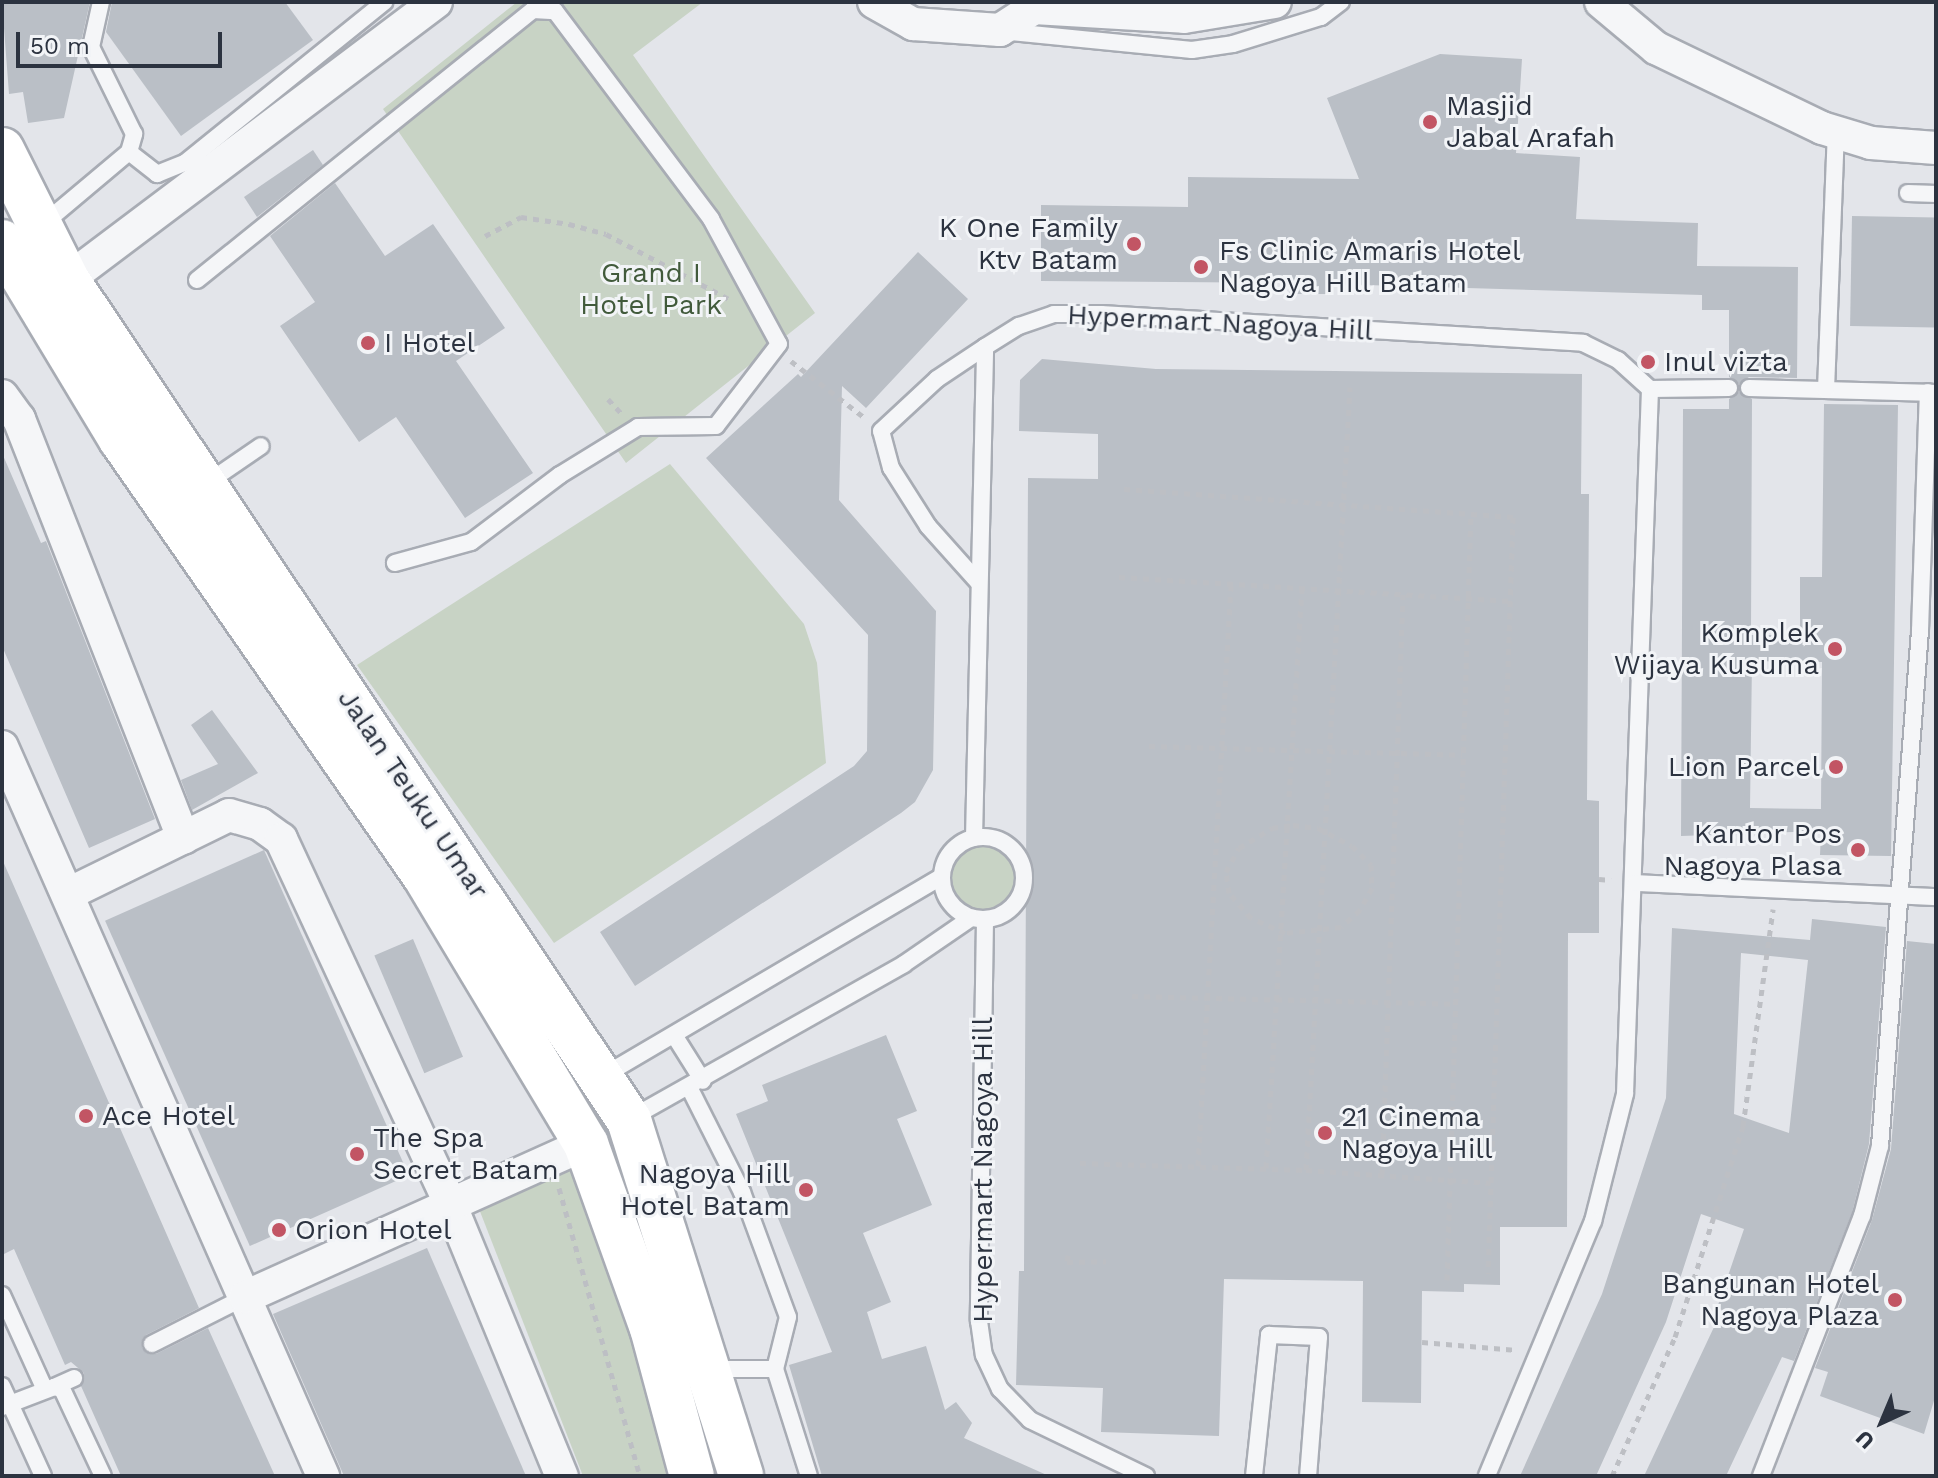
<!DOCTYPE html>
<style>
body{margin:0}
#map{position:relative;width:1938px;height:1478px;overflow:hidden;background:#e3e5ea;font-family:"Work Sans",sans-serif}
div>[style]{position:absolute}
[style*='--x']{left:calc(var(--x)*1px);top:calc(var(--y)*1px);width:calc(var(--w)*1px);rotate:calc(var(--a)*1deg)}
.green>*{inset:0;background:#c8d3c5}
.round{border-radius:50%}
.building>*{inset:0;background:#babfc6;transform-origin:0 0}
.path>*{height:5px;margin-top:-2.5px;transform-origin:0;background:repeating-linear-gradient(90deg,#bdbfc4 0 6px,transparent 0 12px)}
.roads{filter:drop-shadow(2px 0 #a8acb4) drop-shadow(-2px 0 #a8acb4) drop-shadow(0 2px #a8acb4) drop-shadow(0 -2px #a8acb4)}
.lane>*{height:16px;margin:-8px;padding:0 8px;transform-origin:8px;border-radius:8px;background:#f5f6f8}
.lane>.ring{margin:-8px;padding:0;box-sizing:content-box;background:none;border:16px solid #f5f6f8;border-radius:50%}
.street>*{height:32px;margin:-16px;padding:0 16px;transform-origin:16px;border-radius:16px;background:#f5f6f8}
.secondary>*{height:44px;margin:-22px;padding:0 22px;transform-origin:22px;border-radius:22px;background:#fff}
.dots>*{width:22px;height:22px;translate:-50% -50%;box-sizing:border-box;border:4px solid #f2f4f7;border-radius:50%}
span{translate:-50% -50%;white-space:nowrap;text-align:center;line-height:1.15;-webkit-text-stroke:6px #f2f4f7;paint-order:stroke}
.poi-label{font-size:28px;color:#2c3340}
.left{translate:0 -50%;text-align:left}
.right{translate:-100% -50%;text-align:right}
.park-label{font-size:28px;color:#415a3b}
.street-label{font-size:28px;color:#2c3340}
.frame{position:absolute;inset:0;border:4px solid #2c3340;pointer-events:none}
.north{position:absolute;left:1842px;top:1382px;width:80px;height:80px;-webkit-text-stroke:6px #f2f4f7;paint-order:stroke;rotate:224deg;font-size:22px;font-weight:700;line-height:32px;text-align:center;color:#2c3340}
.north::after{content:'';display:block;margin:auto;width:28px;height:36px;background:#2c3340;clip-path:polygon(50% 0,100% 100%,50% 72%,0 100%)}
.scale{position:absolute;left:16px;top:32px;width:206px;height:36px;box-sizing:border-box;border:4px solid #2c3340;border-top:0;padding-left:10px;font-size:24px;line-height:28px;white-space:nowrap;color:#2c3340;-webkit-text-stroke:6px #f2f4f7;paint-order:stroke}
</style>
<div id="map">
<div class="green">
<i style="clip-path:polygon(517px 2px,703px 2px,633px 55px,815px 313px,626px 463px,383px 109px)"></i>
<i style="clip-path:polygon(670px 464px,804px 624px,817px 663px,826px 763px,554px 943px,357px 665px)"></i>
<i class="round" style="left:942px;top:837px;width:82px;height:82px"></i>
<i style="clip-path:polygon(586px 1144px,682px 1476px,583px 1476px,474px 1196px)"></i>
</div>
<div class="building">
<i style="clip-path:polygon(2px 2px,90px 2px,64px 118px,28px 123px,23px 92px,9px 94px)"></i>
<i style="clip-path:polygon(112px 2px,285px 2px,313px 40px,181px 136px,106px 32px)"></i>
<i style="clip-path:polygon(1440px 54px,1522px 59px,1516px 153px,1580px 157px,1576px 219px,1698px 223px,1697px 266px,1798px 267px,1797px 378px,1749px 377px,1739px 384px,1729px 377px,1729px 310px,1702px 310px,1702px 295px,1332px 284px,1332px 294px,1289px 294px,1289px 283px,1041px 281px,1041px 205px,1188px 207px,1188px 177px,1359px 179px,1327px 98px)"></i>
<i style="clip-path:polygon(313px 150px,323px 165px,257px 217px,244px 197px)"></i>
<i style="clip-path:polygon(335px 183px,385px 256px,433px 224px,505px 328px,456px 361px,533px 473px,465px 518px,396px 417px,359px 442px,280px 326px,315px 302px,270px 236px)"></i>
<i style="left:1852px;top:216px;width:84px;height:110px;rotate:1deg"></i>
<i style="clip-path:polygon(918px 252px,968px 299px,866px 408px,842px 386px,839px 500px,936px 611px,933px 770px,915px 802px,901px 813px,635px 986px,600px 932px,854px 766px,867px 751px,868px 635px,706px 458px,798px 374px,801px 377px)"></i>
<i style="clip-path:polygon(1042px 359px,1156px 369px,1582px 374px,1581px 494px,1589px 494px,1587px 800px,1599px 801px,1599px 933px,1568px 933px,1567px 1227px,1500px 1227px,1500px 1285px,1464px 1284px,1464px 1292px,1422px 1291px,1421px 1403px,1362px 1402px,1363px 1281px,1224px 1279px,1219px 1436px,1101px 1432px,1103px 1388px,1016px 1385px,1019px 1271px,1024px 1271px,1028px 478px,1098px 479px,1098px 434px,1019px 431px,1020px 380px)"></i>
<i style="clip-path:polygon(evenodd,1739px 392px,1752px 399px,1751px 635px,1800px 635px,1800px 577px,1822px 577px,1824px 404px,1898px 405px,1891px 856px,1820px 855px,1821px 831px,1681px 836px,1683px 409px,1729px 409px,1729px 399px,1739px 392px,1752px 661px,1822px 662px,1821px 809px,1750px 808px,1752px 661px)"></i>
<i style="clip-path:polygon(2px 453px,41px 543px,46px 541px,155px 819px,89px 848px,2px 646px)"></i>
<i style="clip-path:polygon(212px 710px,258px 773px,192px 810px,181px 780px,218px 764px,191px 725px)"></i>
<i style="left:264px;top:850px;width:356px;height:174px;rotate:66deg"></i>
<i style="clip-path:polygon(2px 859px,199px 1308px,146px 1335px,142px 1348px,156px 1354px,208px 1328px,275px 1476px,121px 1476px,81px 1386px,84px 1373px,71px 1362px,65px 1365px,14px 1249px,2px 1255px)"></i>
<i style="clip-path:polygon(evenodd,1812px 919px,1886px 927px,1869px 1144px,1852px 1213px,1794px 1361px,1782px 1357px,1726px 1476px,1644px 1476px,1722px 1310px,1717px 1308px,1744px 1229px,1701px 1214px,1666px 1322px,1596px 1476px,1520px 1476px,1602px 1294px,1666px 1098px,1672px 928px,1810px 940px,1812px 919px,1741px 953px,1808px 960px,1789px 1133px,1734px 1114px,1741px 953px)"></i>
<i style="left:413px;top:939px;width:128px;height:42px;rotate:67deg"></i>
<i style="clip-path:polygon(1907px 941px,1936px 944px,1936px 1394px,1924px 1434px,1820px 1396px,1828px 1372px,1815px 1368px,1872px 1220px,1891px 1149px)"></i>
<i style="clip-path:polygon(886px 1035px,917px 1111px,897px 1119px,932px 1205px,863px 1233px,891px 1302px,867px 1312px,882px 1359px,926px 1346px,945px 1410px,956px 1402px,972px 1423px,964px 1438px,1049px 1476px,822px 1476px,789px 1365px,832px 1352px,736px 1114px,768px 1101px,762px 1085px)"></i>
<i style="clip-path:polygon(427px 1248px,526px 1476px,344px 1476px,273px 1314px)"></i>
</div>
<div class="path">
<i style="--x:485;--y:236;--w:41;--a:-27.8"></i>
<i style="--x:521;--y:217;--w:49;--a:8.3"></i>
<i style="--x:569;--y:224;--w:38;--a:15"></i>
<i style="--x:606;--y:234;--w:139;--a:27.9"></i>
<i style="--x:791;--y:361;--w:93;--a:37.6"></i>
<i style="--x:608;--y:399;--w:22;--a:47"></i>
<i style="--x:1124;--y:489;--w:390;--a:4.1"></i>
<i style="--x:1513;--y:517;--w:757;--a:91.89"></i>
<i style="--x:1119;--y:577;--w:392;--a:3.5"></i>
<i style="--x:1149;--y:746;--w:313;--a:1.6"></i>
<i style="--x:1293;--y:825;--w:25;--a:7"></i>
<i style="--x:1318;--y:828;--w:38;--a:28"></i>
<i style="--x:1352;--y:846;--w:27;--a:45"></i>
<i style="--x:1371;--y:865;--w:23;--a:88"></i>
<i style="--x:1372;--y:888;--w:25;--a:119"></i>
<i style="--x:1360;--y:910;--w:25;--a:138"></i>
<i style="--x:1341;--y:927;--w:56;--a:173.9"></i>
<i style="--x:1285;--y:933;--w:37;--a:-156"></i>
<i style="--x:1251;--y:918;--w:33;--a:-131"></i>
<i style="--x:1229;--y:893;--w:21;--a:-98"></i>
<i style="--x:1226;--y:872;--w:27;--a:-62"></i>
<i style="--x:1239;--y:848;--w:39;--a:-31"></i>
<i style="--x:1272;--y:828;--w:21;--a:-8"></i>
<i style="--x:1022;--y:866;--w:4;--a:-14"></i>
<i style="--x:1599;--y:879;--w:12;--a:5"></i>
<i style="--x:1132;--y:996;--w:322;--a:1.4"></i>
<i style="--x:1080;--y:1163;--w:226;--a:1.8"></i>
<i style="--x:1306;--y:1170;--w:185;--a:4"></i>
<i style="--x:1198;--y:1166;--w:583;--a:-86.75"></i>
<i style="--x:1266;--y:1168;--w:581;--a:-86.45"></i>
<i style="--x:1306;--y:1170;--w:784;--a:-86.78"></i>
<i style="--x:1382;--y:1175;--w:581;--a:-87.93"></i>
<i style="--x:559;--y:1188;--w:299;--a:74.3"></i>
<i style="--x:1068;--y:1255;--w:7;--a:98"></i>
<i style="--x:1067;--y:1262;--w:39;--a:-1"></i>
<i style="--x:1447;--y:1280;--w:766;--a:-88.21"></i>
<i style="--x:1422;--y:1342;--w:95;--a:4.8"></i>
<i style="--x:1612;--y:1476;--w:153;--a:-65.6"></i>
<i style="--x:1675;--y:1337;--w:222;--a:-72.1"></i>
<i style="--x:1743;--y:1126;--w:219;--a:-82.1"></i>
</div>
<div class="roads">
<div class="lane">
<i style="--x:1001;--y:31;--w:192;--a:5.7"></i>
<i style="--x:1192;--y:50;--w:41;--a:-8.3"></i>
<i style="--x:1233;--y:44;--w:92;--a:-17.1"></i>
<i style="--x:1321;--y:17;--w:25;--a:-37"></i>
<i style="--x:129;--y:152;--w:36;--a:38"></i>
<i style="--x:157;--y:174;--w:31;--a:-22"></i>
<i style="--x:186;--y:162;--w:255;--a:-38.9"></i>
<i style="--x:1908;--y:193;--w:28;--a:2"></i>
<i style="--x:42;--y:225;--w:114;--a:-40"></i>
<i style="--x:129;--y:152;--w:19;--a:-74"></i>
<i style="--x:134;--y:134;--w:97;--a:-116.3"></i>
<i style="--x:91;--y:47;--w:46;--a:-77.5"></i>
<i style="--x:197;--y:280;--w:431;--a:-38.8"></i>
<i style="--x:533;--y:10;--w:22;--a:3"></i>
<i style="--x:555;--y:11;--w:260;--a:53.1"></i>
<i style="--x:711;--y:219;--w:142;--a:61.5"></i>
<i style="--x:779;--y:344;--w:103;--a:127.5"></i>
<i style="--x:716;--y:426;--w:78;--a:179.3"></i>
<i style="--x:638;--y:427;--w:92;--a:148.4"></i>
<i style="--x:560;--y:475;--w:111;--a:143"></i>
<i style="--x:471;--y:542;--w:79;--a:164.6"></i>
<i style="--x:1749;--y:388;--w:187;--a:1.5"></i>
<i style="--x:1650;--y:389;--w:79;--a:-0.7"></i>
<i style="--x:1826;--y:390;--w:258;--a:-87.8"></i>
<i style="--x:207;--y:483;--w:65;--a:-34.4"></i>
<i style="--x:978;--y:582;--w:75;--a:-131.8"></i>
<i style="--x:928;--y:526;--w:69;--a:-122.5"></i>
<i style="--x:891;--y:468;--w:38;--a:-105"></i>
<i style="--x:881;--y:431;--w:76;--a:-42.9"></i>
<i style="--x:937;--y:379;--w:58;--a:-33.7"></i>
<i class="ring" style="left:942px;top:837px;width:66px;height:66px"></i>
<i style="--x:974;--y:838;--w:491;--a:-88.7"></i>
<i style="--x:985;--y:347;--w:40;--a:-32"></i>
<i style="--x:1019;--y:326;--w:37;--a:-19"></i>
<i style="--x:1054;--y:314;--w:47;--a:0"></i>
<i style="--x:1101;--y:314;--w:483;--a:3.4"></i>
<i style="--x:1583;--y:343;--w:39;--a:26"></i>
<i style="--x:1618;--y:360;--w:43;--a:42.2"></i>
<i style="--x:1650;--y:389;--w:705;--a:92.03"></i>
<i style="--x:1625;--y:1094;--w:131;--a:104.1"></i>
<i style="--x:1593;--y:1221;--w:276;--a:112.6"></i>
<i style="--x:1636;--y:883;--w:300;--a:2.7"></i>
<i style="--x:985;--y:920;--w:401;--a:90.9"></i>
<i style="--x:979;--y:1321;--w:34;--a:82"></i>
<i style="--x:984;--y:1355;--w:38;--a:65"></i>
<i style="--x:1000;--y:1389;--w:43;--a:45.9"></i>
<i style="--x:1030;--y:1420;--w:129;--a:25.8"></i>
<i style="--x:674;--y:1035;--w:54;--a:57.8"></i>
<i style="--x:603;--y:1076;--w:392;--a:-30.5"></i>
<i style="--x:690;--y:1089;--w:115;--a:63.2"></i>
<i style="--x:742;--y:1192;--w:133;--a:69.8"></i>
<i style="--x:788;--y:1317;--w:54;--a:104"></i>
<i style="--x:775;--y:1369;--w:112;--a:72.4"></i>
<i style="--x:631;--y:1118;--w:313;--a:-29.4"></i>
<i style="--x:904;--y:964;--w:81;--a:-34.5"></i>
<i style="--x:2;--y:1295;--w:104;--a:65.6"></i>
<i style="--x:152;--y:1344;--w:104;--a:-26.8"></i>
<i style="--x:709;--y:1369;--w:66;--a:0"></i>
<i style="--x:2;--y:1386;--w:99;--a:65.5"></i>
<i style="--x:54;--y:1387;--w:22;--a:-24"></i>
<i style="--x:2;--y:1407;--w:56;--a:-21"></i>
<i style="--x:54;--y:1387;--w:8;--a:14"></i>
<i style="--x:62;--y:1389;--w:96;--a:64.8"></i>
<i style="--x:1254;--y:1476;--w:142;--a:-83.9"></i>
<i style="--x:1269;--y:1335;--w:50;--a:2.3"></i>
<i style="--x:1319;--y:1337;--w:139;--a:94.5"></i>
<i style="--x:1761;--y:1476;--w:279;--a:-68.8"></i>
<i style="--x:1862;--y:1216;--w:72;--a:-75.6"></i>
<i style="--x:1880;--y:1146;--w:517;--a:-85.56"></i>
<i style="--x:1920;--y:631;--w:239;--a:-88.1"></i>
</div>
<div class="street">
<i style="--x:874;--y:2;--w:45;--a:29.4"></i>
<i style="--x:913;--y:24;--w:87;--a:3.9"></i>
<i style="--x:1000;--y:30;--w:40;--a:-32.9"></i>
<i style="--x:1034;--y:8;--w:150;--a:3.4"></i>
<i style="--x:1184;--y:17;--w:92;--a:-9.4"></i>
<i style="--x:1601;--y:2;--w:72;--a:39.9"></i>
<i style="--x:1656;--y:48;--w:184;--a:25.7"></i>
<i style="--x:1822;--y:128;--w:51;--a:17"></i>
<i style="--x:1871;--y:143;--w:65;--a:4.4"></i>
<i style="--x:67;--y:280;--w:462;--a:-37"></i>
<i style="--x:2;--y:396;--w:29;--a:54"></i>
<i style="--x:19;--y:419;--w:450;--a:68.6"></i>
<i style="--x:2;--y:747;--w:797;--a:66.23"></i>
<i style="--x:68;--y:894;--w:179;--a:-26.1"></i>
<i style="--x:229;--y:815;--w:32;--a:16"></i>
<i style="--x:260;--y:824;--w:26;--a:36"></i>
<i style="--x:281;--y:839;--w:404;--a:65.1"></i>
<i style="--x:451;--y:1206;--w:292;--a:67.7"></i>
<i style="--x:245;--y:1297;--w:374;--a:-24.2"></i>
</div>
<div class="secondary">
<i style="--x:2;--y:150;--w:145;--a:63.4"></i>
<i style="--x:67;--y:280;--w:1011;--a:56.22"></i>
<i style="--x:629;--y:1120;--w:373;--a:72.5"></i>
<i style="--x:2;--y:242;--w:230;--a:58.9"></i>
<i style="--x:121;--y:439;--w:532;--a:55.18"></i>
<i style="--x:425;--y:876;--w:313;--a:59"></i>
<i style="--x:586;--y:1144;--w:195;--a:70.3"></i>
<i style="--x:652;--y:1328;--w:153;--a:74.9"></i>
</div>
</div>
<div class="dots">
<i style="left:1430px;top:122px;background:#c25564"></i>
<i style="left:1134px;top:244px;background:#c25564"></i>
<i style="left:1201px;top:267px;background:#c25564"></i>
<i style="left:368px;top:343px;background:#c25564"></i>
<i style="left:1648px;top:362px;background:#c25564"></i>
<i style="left:1835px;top:649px;background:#c25564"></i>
<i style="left:1836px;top:767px;background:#c25564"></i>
<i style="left:1858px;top:850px;background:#c25564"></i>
<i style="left:86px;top:1116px;background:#c25564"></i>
<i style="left:1325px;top:1133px;background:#c25564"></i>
<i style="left:357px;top:1154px;background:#c25564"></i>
<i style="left:806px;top:1190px;background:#c25564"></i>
<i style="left:279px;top:1230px;background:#c25564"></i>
<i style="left:1895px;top:1300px;background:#c25564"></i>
</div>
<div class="poi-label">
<span class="left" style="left:1446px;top:122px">Masjid<br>Jabal Arafah</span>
<span class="right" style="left:1118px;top:244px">K One Family<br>Ktv Batam</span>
<span class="left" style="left:1219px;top:267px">Fs Clinic Amaris Hotel<br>Nagoya Hill Batam</span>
<span class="left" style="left:384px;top:343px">I Hotel</span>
<span class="left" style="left:1664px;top:362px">Inul vizta</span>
<span class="right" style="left:1819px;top:649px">Komplek<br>Wijaya Kusuma</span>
<span class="right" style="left:1820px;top:767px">Lion Parcel</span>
<span class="right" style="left:1842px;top:850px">Kantor Pos<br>Nagoya Plasa</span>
<span class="left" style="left:102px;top:1116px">Ace Hotel</span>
<span class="left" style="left:1341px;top:1133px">21 Cinema<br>Nagoya Hill</span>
<span class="left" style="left:373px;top:1154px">The Spa<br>Secret Batam</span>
<span class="right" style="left:790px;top:1190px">Nagoya Hill<br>Hotel Batam</span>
<span class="left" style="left:295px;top:1230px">Orion Hotel</span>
<span class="right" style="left:1879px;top:1300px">Bangunan Hotel<br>Nagoya Plaza</span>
</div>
<div class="park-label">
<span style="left:651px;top:289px">Grand I<br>Hotel Park</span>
</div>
<div class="street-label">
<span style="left:1220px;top:323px;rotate:3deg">Hypermart Nagoya Hill</span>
<span style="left:413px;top:794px;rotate:56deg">Jalan Teuku Umar</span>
<span style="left:983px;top:1170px;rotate:-90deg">Hypermart Nagoya Hill</span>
</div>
<div class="frame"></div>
<div class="north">U</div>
<div class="scale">50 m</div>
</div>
